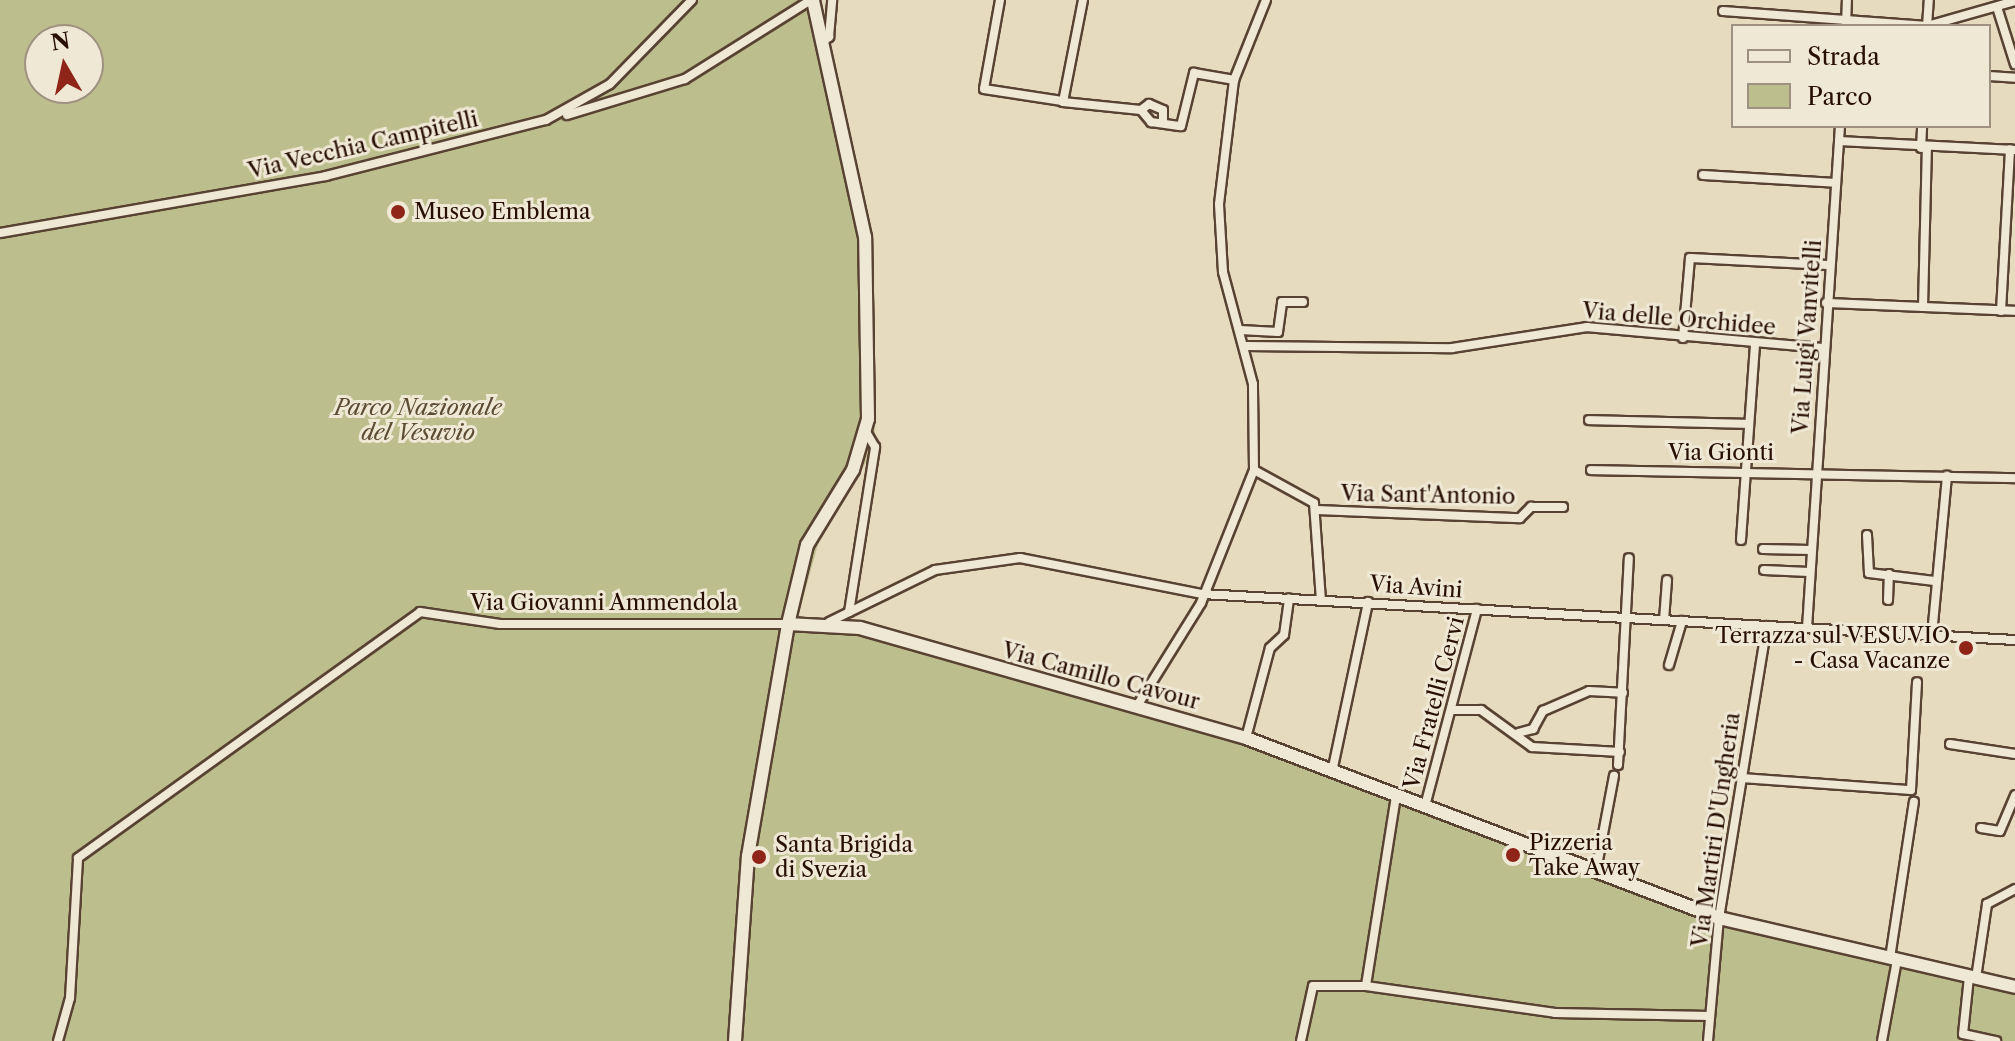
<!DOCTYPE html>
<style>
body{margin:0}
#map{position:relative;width:2015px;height:1041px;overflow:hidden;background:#e6dbbf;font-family:"Libre Caslon Text",serif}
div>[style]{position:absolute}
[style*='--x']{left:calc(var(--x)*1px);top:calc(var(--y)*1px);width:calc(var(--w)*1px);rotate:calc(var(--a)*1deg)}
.green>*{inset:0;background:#bdbe8d}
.roads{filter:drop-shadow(2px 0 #584232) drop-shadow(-2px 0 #584232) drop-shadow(0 2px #584232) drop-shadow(0 -2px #584232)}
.street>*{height:8px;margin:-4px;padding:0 4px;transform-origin:4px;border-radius:4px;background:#efe8d5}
.secondary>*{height:12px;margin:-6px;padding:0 6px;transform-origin:6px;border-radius:6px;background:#efe8d5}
.dots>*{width:22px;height:22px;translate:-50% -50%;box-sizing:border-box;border:4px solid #efe8d5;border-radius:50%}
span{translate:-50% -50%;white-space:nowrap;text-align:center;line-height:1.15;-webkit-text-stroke:6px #efe8d5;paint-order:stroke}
.street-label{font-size:22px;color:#280f03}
.poi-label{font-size:22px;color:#280f03}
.left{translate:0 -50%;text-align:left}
.right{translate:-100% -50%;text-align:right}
.park-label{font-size:22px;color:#5c4c33;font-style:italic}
.legend{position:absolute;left:1731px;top:24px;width:260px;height:104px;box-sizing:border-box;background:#efe8d5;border:2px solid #9f9181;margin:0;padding:10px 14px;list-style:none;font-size:24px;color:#280f03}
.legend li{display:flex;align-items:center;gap:16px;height:40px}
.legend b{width:40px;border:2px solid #9f9181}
.north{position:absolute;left:24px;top:24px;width:80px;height:80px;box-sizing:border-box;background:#efe8d5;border:2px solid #9f9181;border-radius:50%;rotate:351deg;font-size:22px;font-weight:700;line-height:32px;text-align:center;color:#280f03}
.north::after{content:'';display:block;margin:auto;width:28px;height:36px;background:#8f2418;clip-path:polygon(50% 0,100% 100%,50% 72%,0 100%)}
</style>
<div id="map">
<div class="green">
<i style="clip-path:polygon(evenodd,0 0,818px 0,863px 193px,873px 288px,875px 447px,818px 544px,798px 617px,853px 623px,1355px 775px,1552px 845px,1656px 897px,2015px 980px,2015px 1041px,0 1041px,0 0,40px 40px,88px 40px,88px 88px,40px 88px,40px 40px)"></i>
</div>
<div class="roads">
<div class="street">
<i style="--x:1000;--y:0;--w:90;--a:100.2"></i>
<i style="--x:984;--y:89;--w:79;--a:8.7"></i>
<i style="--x:1083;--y:0;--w:104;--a:101.1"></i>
<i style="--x:1063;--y:102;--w:78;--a:5.9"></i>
<i style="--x:1141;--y:110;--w:10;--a:-37"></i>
<i style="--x:1149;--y:104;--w:15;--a:23"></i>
<i style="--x:1163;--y:110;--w:13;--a:90"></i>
<i style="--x:1997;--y:7;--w:60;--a:72.5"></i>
<i style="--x:1723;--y:11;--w:205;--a:4.2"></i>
<i style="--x:1927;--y:26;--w:91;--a:-15.9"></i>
<i style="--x:1846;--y:26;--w:26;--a:-88"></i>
<i style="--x:1927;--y:26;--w:26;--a:-86"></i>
<i style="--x:822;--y:42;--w:9;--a:-36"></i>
<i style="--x:829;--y:37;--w:37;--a:-85"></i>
<i style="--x:1989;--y:76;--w:26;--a:4"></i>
<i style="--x:1141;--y:110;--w:16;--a:50"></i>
<i style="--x:1151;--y:122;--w:30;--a:8"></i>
<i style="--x:1181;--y:126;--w:55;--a:-76.2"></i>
<i style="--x:1194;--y:73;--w:41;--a:9.9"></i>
<i style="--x:567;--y:115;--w:123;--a:-17"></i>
<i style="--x:685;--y:79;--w:149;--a:-32.1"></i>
<i style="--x:1839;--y:141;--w:176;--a:2.9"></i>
<i style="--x:1921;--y:148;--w:22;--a:-87"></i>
<i style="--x:1703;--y:175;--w:133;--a:3.4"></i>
<i style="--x:0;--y:233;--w:331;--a:-9.9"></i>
<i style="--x:326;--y:176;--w:227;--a:-14.3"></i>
<i style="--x:546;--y:120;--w:73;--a:-29.4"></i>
<i style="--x:610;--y:84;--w:117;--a:-45.7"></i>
<i style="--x:1826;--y:303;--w:189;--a:2.4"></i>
<i style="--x:1923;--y:307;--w:159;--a:-88.6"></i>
<i style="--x:2001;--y:311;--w:162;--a:-86.8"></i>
<i style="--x:1240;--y:330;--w:38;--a:3"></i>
<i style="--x:1278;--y:332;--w:30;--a:-82"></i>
<i style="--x:1282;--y:302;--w:21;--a:0"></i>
<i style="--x:1683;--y:338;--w:80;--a:-85"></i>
<i style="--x:1690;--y:258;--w:139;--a:2.9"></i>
<i style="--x:1246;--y:346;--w:206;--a:0.6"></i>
<i style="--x:1452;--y:348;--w:137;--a:-8.8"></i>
<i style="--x:1587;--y:327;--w:238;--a:5.1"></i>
<i style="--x:1589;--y:420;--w:159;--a:1.4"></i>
<i style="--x:1254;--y:470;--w:68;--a:28.8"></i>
<i style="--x:1314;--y:503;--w:97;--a:85.9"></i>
<i style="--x:1591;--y:470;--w:424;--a:1.1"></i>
<i style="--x:1317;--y:510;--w:203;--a:2.3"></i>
<i style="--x:1520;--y:518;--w:16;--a:-45"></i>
<i style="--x:1531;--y:507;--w:32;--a:0"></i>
<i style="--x:1867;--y:535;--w:38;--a:87"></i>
<i style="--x:1869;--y:573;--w:66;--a:6.9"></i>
<i style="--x:1741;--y:540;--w:197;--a:-85.9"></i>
<i style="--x:1763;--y:549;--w:47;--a:1.2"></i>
<i style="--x:1764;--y:570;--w:45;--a:2.5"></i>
<i style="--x:1888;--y:600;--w:26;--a:-88"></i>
<i style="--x:849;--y:612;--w:167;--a:-81"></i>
<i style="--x:875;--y:447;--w:17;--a:-121"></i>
<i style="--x:1664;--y:620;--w:40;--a:-85.7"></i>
<i style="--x:829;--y:622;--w:118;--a:-26.1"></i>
<i style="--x:935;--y:570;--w:86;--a:-8"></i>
<i style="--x:1020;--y:558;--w:186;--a:11.2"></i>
<i style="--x:1202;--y:594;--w:814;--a:3.24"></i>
<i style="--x:1807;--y:628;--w:503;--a:-86.24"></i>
<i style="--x:1932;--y:635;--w:160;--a:-84.6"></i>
<i style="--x:1669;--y:665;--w:46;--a:-73.5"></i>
<i style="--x:1137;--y:706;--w:121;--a:-58.1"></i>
<i style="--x:1201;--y:603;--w:143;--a:-68.3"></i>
<i style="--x:1254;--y:470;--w:86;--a:-90.7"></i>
<i style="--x:1253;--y:384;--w:116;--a:-105"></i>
<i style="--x:1223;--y:272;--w:68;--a:-93.4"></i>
<i style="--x:1219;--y:204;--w:125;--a:-83.1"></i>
<i style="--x:1234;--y:80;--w:86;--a:-68.2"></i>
<i style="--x:1451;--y:710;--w:30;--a:0"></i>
<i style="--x:1481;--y:710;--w:63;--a:36"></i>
<i style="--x:1532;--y:747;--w:88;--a:3.3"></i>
<i style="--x:1518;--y:733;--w:16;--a:-15"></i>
<i style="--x:1533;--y:729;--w:21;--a:-61"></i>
<i style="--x:1543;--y:711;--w:50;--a:-23.5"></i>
<i style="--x:1589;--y:691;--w:34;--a:3"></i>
<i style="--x:1246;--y:738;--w:93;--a:-75.1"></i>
<i style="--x:1270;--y:648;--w:19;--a:-43"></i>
<i style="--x:1284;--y:635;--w:37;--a:-82"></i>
<i style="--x:1950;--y:744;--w:66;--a:8.7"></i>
<i style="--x:1618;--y:765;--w:207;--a:-87"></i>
<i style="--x:1332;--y:772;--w:174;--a:-78"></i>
<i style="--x:1742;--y:778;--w:169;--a:4.1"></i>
<i style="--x:1911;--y:790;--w:108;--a:-86.8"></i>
<i style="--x:1396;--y:796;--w:192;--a:99"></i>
<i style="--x:1366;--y:986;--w:191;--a:8.1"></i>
<i style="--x:1555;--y:1013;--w:155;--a:1.1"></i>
<i style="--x:1425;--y:806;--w:204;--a:-75.2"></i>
<i style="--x:1981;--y:828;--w:19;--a:9"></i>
<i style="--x:2000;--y:831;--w:39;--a:-67"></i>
<i style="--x:1596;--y:871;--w:97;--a:-79.3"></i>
<i style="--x:1890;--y:958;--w:158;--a:-81.3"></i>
<i style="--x:1969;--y:977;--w:57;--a:96"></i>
<i style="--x:1963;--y:1034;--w:34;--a:12"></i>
<i style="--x:1976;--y:978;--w:75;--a:-81.5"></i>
<i style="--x:1987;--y:904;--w:32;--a:-28"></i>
<i style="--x:58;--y:1041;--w:45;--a:-74.4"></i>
<i style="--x:70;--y:998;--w:140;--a:-86.7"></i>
<i style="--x:78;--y:858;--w:421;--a:-35.7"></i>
<i style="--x:420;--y:612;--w:81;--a:8.5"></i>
<i style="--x:500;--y:624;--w:288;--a:0"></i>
<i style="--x:1301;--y:1041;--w:56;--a:-77.7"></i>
<i style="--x:1313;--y:986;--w:53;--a:0"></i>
<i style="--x:1708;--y:1041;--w:123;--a:-84.9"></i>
<i style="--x:1719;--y:918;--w:296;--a:-80.7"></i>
<i style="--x:1882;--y:1041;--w:82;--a:-79.5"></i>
</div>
<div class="secondary">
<i style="--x:788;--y:624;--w:72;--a:3.2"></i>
<i style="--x:860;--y:628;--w:401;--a:15.9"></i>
<i style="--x:1246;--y:738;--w:506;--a:20.83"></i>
<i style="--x:1719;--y:918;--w:304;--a:13.1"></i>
<i style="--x:735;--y:1041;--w:185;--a:-86"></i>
<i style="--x:748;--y:856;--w:235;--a:-80.2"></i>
<i style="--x:788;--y:624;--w:81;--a:-76.5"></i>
<i style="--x:807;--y:545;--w:88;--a:-58.5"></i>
<i style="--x:853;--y:470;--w:53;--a:-73.6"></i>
<i style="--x:868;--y:419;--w:182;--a:-90.9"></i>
<i style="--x:865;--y:237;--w:243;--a:-102.4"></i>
</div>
</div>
<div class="dots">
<i style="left:398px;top:212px;background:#8f2418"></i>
<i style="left:1966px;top:648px;background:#8f2418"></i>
<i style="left:1513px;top:855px;background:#8f2418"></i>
<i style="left:759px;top:857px;background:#8f2418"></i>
</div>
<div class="street-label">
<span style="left:363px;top:145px;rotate:-13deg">Via Vecchia Campitelli</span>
<span style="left:1679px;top:319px;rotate:5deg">Via delle Orchidee</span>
<span style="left:1807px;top:337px;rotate:-86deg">Via Luigi Vanvitelli</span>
<span style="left:1721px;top:453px">Via Gionti</span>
<span style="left:1428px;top:495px;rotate:1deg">Via Sant'Antonio</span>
<span style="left:1416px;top:587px;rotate:4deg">Via Avini</span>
<span style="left:604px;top:603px">Via Giovanni Ammendola</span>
<span style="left:1101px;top:676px;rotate:15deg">Via Camillo Cavour</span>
<span style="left:1434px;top:703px;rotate:-75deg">Via Fratelli Cervi</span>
<span style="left:1716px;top:830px;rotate:-82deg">Via Martiri D'Ungheria</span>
</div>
<div class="poi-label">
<span class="left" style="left:414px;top:212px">Museo Emblema</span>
<span class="right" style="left:1950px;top:648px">Terrazza sul VESUVIO<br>- Casa Vacanze</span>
<span class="left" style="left:1529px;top:855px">Pizzeria<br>Take Away</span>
<span class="left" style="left:775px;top:857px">Santa Brigida<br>di Svezia</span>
</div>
<div class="park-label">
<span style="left:418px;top:420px">Parco Nazionale<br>del Vesuvio</span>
</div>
<ul class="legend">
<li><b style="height:10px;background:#efe8d5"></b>Strada</li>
<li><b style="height:22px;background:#bdbe8d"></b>Parco</li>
</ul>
<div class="north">N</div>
</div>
